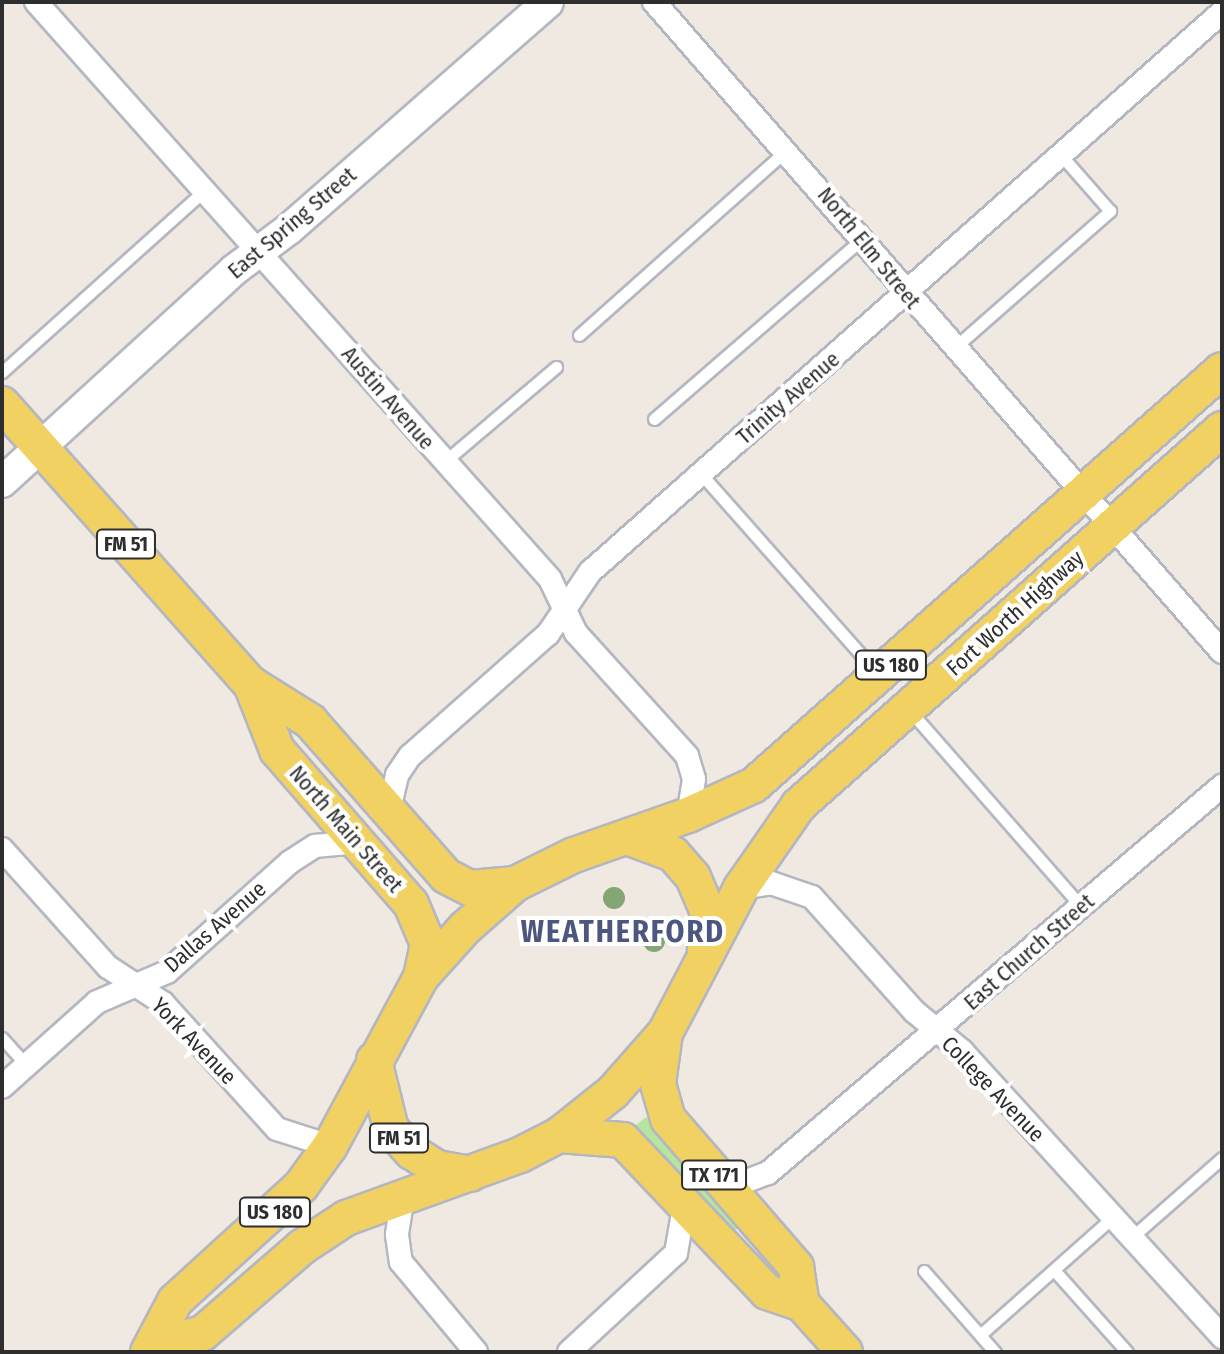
<!DOCTYPE html>
<style>
body{margin:0}
#map{position:relative;width:1224px;height:1354px;overflow:hidden;background:#efe9e1;font-family:"Fira Sans Condensed",sans-serif}
div>[style]{position:absolute}
[style*='--x']{left:calc(var(--x)*1px);top:calc(var(--y)*1px);width:calc(var(--w)*1px);rotate:calc(var(--a)*1deg)}
.green>*{inset:0;background:#b6e59e}
.roads{filter:drop-shadow(2px 0 #b4b7c1) drop-shadow(-2px 0 #b4b7c1) drop-shadow(0 2px #b4b7c1) drop-shadow(0 -2px #b4b7c1)}
.lane>*{height:11px;margin:-5.5px;padding:0 5.5px;transform-origin:5.5px;border-radius:5.5px;background:#fff}
.street>*{height:22px;margin:-11px;padding:0 11px;transform-origin:11px;border-radius:11px;background:#fff}
.secondary>*{height:30px;margin:-15px;padding:0 15px;transform-origin:15px;border-radius:15px;background:#fff}
.primary>*{height:34px;margin:-17px;padding:0 17px;transform-origin:17px;border-radius:17px;background:#f2d163}
.trees>*{width:22px;height:22px;margin:-11px;border-radius:50%;background:#84a574}
span{translate:-50% -50%;white-space:nowrap;text-align:center;line-height:1.15;-webkit-text-stroke:8px #fff;paint-order:stroke}
.shield-label span{padding:2px 6px;background:#fff;border:2px solid;border-radius:6px;-webkit-text-stroke-width:0}
.shield-label{font-size:20px;color:#2e2e2e;font-weight:700}
.street-label{font-size:22px;color:#2e2e2e}
.district-label{font-size:30px;color:#4d5680;font-weight:700;letter-spacing:2px}
.frame{position:absolute;inset:0;border:4px solid #2e2e2e;pointer-events:none}
</style>
<div id="map">
<div class="green">
<i style="clip-path:polygon(646px 1117px,738px 1228px,734px 1231px,634px 1127px)"></i>
</div>
<div class="roads">
<div class="lane">
<i style="--x:579;--y:335;--w:278;--a:-41.7"></i>
<i style="--x:954;--y:348;--w:208;--a:-41.3"></i>
<i style="--x:1110;--y:211;--w:74;--a:-131.2"></i>
<i style="--x:2;--y:372;--w:271;--a:-41.9"></i>
<i style="--x:654;--y:419;--w:276;--a:-40.9"></i>
<i style="--x:444;--y:462;--w:147;--a:-40.3"></i>
<i style="--x:702;--y:475;--w:263;--a:48.5"></i>
<i style="--x:911;--y:712;--w:258;--a:48.8"></i>
<i style="--x:2;--y:1038;--w:36;--a:48"></i>
<i style="--x:1132;--y:1237;--w:120;--a:-41.3"></i>
<i style="--x:1054;--y:1270;--w:110;--a:48.3"></i>
<i style="--x:924;--y:1271;--w:108;--a:48.8"></i>
<i style="--x:980;--y:1335;--w:178;--a:-41.6"></i>
</div>
<div class="street">
<i style="--x:36;--y:2;--w:773;--a:48.3"></i>
<i style="--x:550;--y:579;--w:60;--a:64.3"></i>
<i style="--x:576;--y:633;--w:166;--a:47.9"></i>
<i style="--x:687;--y:756;--w:24;--a:73"></i>
<i style="--x:694;--y:779;--w:36;--a:99"></i>
<i style="--x:654;--y:2;--w:863;--a:48.85"></i>
<i style="--x:389;--y:810;--w:36;--a:-77"></i>
<i style="--x:397;--y:775;--w:23;--a:-56"></i>
<i style="--x:410;--y:756;--w:184;--a:-41.5"></i>
<i style="--x:548;--y:634;--w:75;--a:-55.9"></i>
<i style="--x:590;--y:572;--w:844;--a:-41.54"></i>
<i style="--x:2;--y:849;--w:159;--a:48.1"></i>
<i style="--x:108;--y:967;--w:66;--a:33.2"></i>
<i style="--x:163;--y:1003;--w:170;--a:47.9"></i>
<i style="--x:277;--y:1129;--w:56;--a:17.8"></i>
<i style="--x:741;--y:888;--w:30;--a:-9"></i>
<i style="--x:771;--y:883;--w:43;--a:18.9"></i>
<i style="--x:812;--y:897;--w:154;--a:48.2"></i>
<i style="--x:915;--y:1012;--w:61;--a:39.7"></i>
<i style="--x:962;--y:1051;--w:387;--a:47.7"></i>
<i style="--x:2;--y:1087;--w:127;--a:-41.8"></i>
<i style="--x:97;--y:1002;--w:76;--a:-23.2"></i>
<i style="--x:167;--y:972;--w:165;--a:-41.8"></i>
<i style="--x:290;--y:862;--w:30;--a:-33"></i>
<i style="--x:315;--y:846;--w:44;--a:-5.2"></i>
<i style="--x:717;--y:1176;--w:28;--a:13"></i>
<i style="--x:744;--y:1182;--w:26;--a:-21"></i>
<i style="--x:768;--y:1173;--w:597;--a:-40.45"></i>
<i style="--x:403;--y:1196;--w:39;--a:99"></i>
<i style="--x:397;--y:1235;--w:27;--a:82"></i>
<i style="--x:401;--y:1262;--w:117;--a:50.2"></i>
<i style="--x:569;--y:1352;--w:146;--a:-42.8"></i>
<i style="--x:676;--y:1253;--w:52;--a:-80"></i>
</div>
<div class="secondary">
<i style="--x:2;--y:482;--w:314;--a:-42.4"></i>
<i style="--x:234;--y:270;--w:69;--a:-36.7"></i>
<i style="--x:289;--y:229;--w:344;--a:-41.2"></i>
</div>
<div class="primary">
<i style="--x:2;--y:404;--w:375;--a:48.4"></i>
<i style="--x:251;--y:684;--w:70;--a:32.1"></i>
<i style="--x:310;--y:721;--w:206;--a:48.7"></i>
<i style="--x:446;--y:876;--w:27;--a:27"></i>
<i style="--x:470;--y:888;--w:45;--a:-5.1"></i>
<i style="--x:251;--y:684;--w:71;--a:68.5"></i>
<i style="--x:277;--y:750;--w:204;--a:49"></i>
<i style="--x:411;--y:904;--w:43;--a:67"></i>
<i style="--x:428;--y:944;--w:34;--a:102"></i>
<i style="--x:627;--y:837;--w:49;--a:20.3"></i>
<i style="--x:673;--y:854;--w:30;--a:49"></i>
<i style="--x:693;--y:877;--w:39;--a:67"></i>
<i style="--x:708;--y:913;--w:37;--a:95"></i>
<i style="--x:665;--y:1033;--w:51;--a:97.8"></i>
<i style="--x:658;--y:1084;--w:36;--a:74"></i>
<i style="--x:668;--y:1119;--w:196;--a:49.1"></i>
<i style="--x:796;--y:1267;--w:37;--a:81"></i>
<i style="--x:374;--y:1060;--w:71;--a:76.2"></i>
<i style="--x:391;--y:1129;--w:31;--a:48"></i>
<i style="--x:412;--y:1152;--w:30;--a:33"></i>
<i style="--x:437;--y:1168;--w:34;--a:10"></i>
<i style="--x:559;--y:1135;--w:64;--a:4.5"></i>
<i style="--x:623;--y:1140;--w:209;--a:46.5"></i>
<i style="--x:767;--y:1292;--w:37;--a:19"></i>
<i style="--x:802;--y:1304;--w:64;--a:48.1"></i>
<i style="--x:155;--y:1346;--w:50;--a:-15.2"></i>
<i style="--x:203;--y:1333;--w:131;--a:-41"></i>
<i style="--x:302;--y:1247;--w:53;--a:-33.4"></i>
<i style="--x:346;--y:1218;--w:185;--a:-19.9"></i>
<i style="--x:520;--y:1155;--w:44;--a:-27.1"></i>
<i style="--x:559;--y:1135;--w:69;--a:-38.5"></i>
<i style="--x:613;--y:1092;--w:79;--a:-48.6"></i>
<i style="--x:665;--y:1033;--w:164;--a:-62.3"></i>
<i style="--x:741;--y:888;--w:101;--a:-55.1"></i>
<i style="--x:799;--y:805;--w:566;--a:-41.63"></i>
<i style="--x:148;--y:1352;--w:58;--a:-62.1"></i>
<i style="--x:175;--y:1301;--w:171;--a:-42.4"></i>
<i style="--x:301;--y:1186;--w:49;--a:-54.1"></i>
<i style="--x:330;--y:1146;--w:192;--a:-61.7"></i>
<i style="--x:421;--y:977;--w:66;--a:-48.1"></i>
<i style="--x:465;--y:928;--w:67;--a:-41.3"></i>
<i style="--x:515;--y:884;--w:66;--a:-26.2"></i>
<i style="--x:574;--y:855;--w:121;--a:-19.3"></i>
<i style="--x:688;--y:815;--w:72;--a:-24.4"></i>
<i style="--x:754;--y:785;--w:625;--a:-41.57"></i>
</div>
</div>
<div class="trees">
<i style="left:614px;top:898px"></i>
<i style="left:654px;top:941px"></i>
</div>
<div class="shield-label">
<span style="left:126px;top:544px">FM 51</span>
<span style="left:891px;top:665px">US 180</span>
<span style="left:399px;top:1138px">FM 51</span>
<span style="left:714px;top:1175px">TX 171</span>
<span style="left:275px;top:1212px">US 180</span>
</div>
<div class="street-label">
<span style="left:292px;top:223px;rotate:-40deg">East Spring Street</span>
<span style="left:869px;top:248px;rotate:51deg">North Elm Street</span>
<span style="left:388px;top:398px;rotate:49deg">Austin Avenue</span>
<span style="left:788px;top:398px;rotate:-41deg">Trinity Avenue</span>
<span style="left:1015px;top:613px;rotate:-42deg">Fort Worth Highway</span>
<span style="left:346px;top:829px;rotate:49deg">North Main Street</span>
<span style="left:215px;top:927px;rotate:-41deg">Dallas Avenue</span>
<span style="left:1029px;top:952px;rotate:-41deg">East Church Street</span>
<span style="left:194px;top:1041px;rotate:46deg">York Avenue</span>
<span style="left:993px;top:1089px;rotate:46deg">College Avenue</span>
</div>
<div class="district-label">
<span style="left:623px;top:932px">WEATHERFORD</span>
</div>
<div class="frame"></div>
</div>
